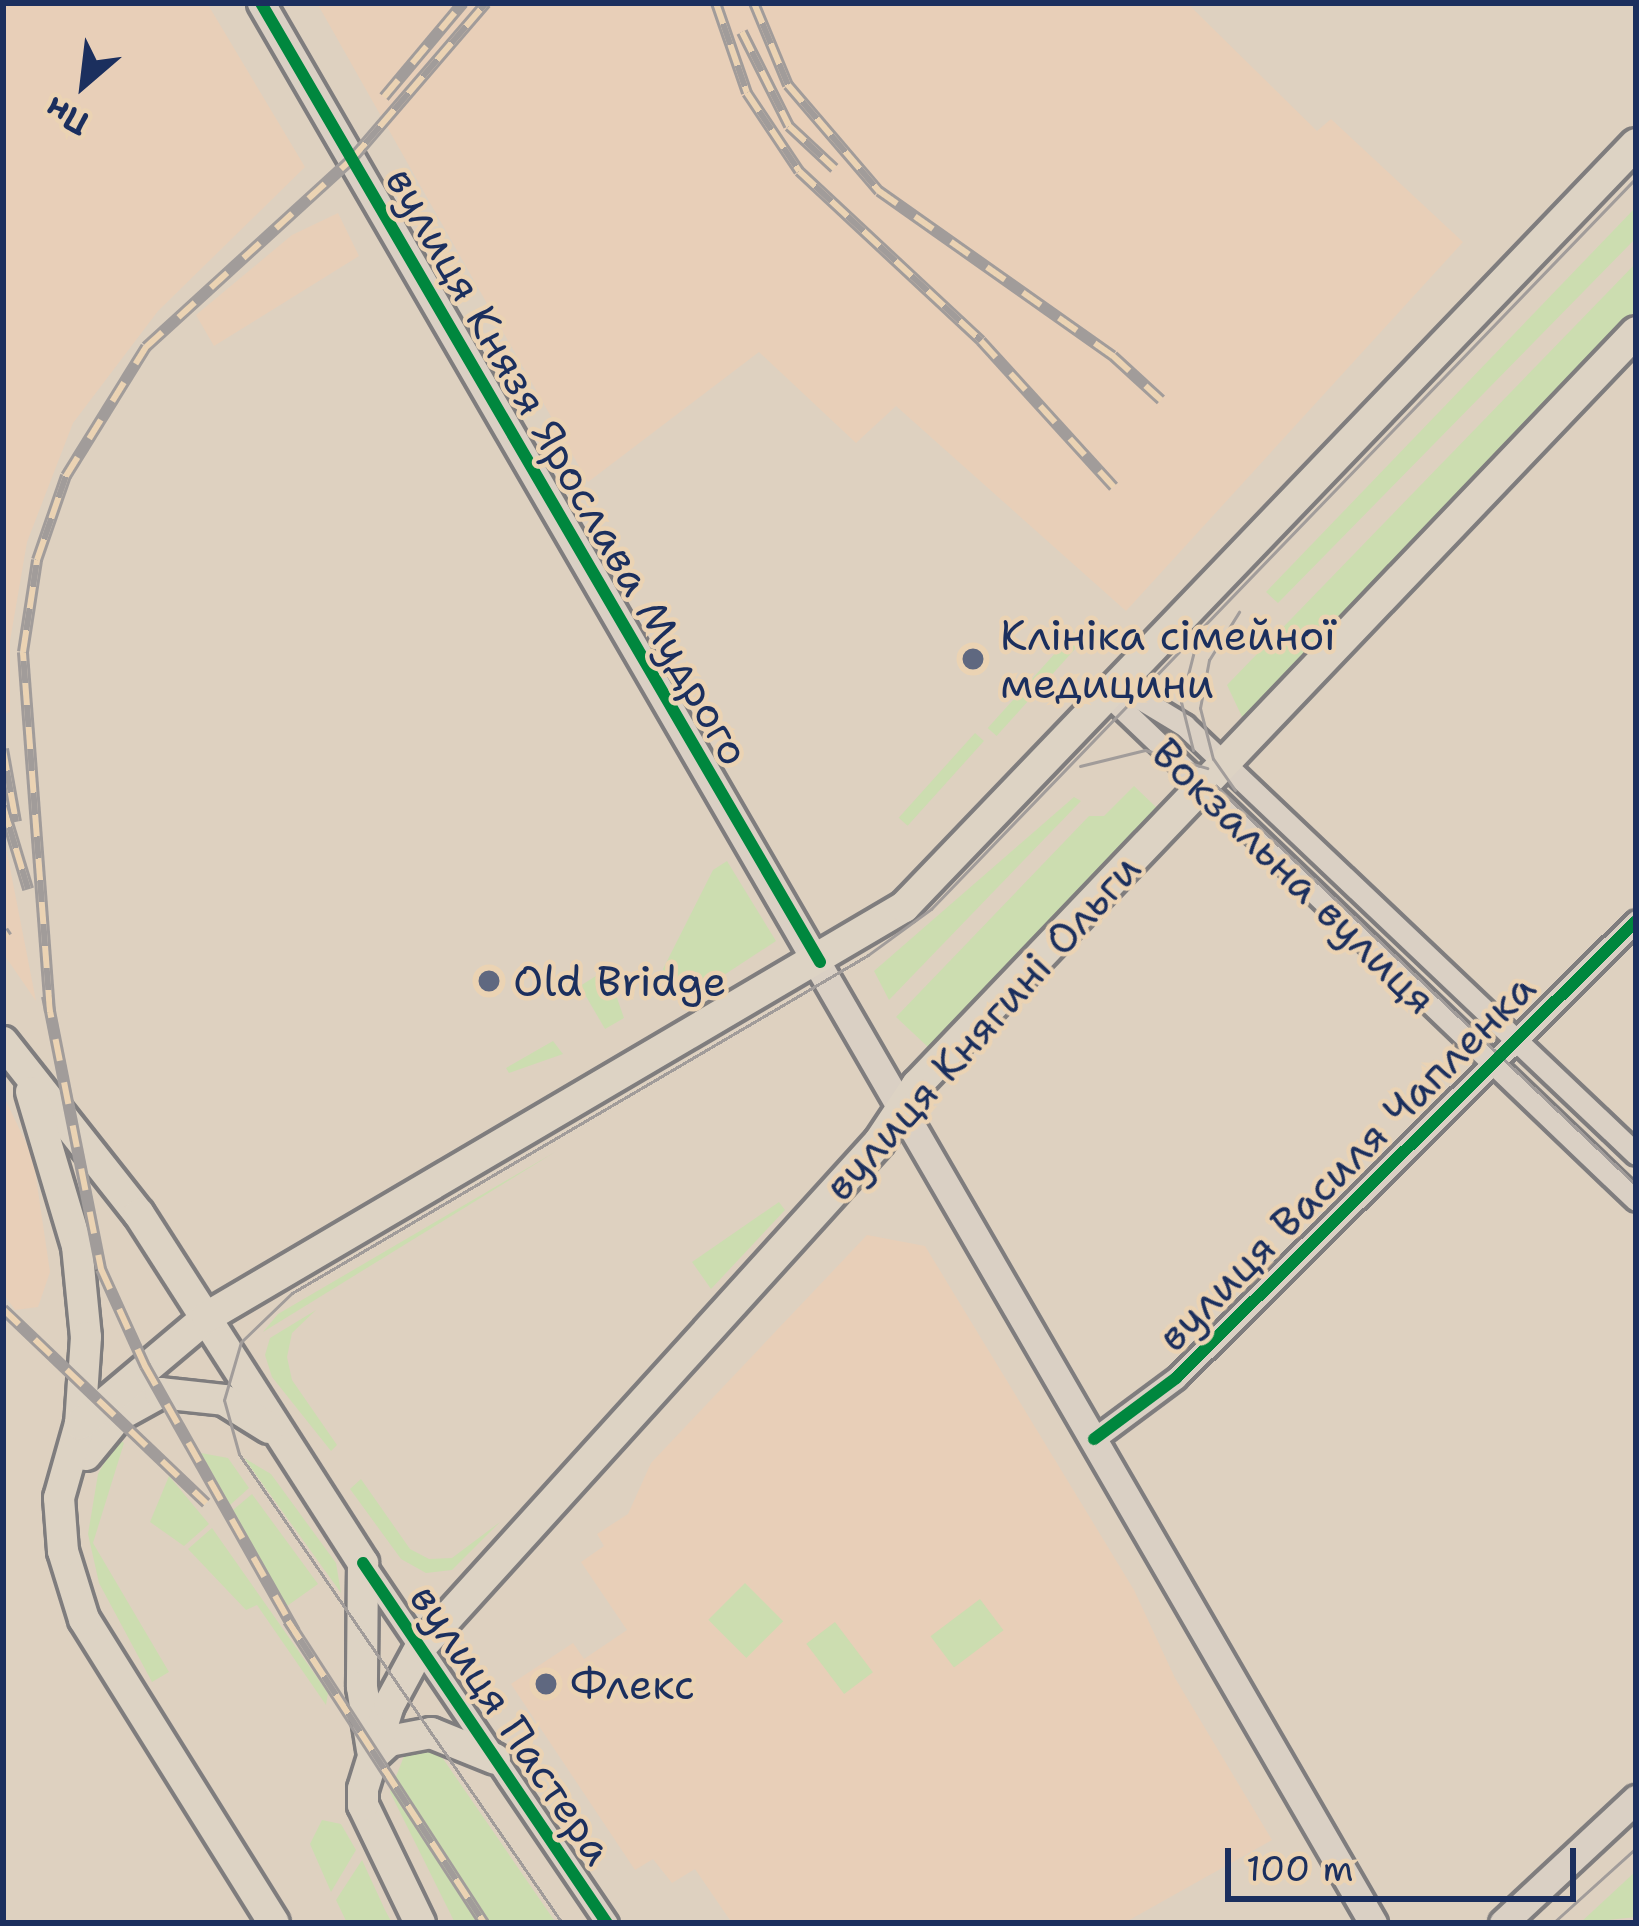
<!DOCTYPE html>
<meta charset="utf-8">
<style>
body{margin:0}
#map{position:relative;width:1639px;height:1926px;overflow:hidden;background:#ded1c0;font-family:"Shantell Sans",sans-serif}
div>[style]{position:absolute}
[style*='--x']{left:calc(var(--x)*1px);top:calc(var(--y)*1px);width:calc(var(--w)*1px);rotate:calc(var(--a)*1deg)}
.built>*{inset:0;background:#e8cfb8}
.green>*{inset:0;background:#ccddb0;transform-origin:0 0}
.roads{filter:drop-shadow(3px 0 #7f7d7e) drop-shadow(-3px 0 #7f7d7e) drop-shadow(0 3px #7f7d7e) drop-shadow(0 -3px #7f7d7e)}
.street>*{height:21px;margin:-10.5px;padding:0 10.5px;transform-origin:10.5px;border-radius:10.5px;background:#dad0c4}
.secondary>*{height:27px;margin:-13.5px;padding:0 13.5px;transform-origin:13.5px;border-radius:13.5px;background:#dad0c4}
.primary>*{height:30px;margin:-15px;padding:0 15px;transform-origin:15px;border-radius:15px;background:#ddd3c4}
.tram>*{height:3px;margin:-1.5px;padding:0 1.5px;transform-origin:1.5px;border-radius:1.5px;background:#a19c9a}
.rail>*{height:12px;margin-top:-6px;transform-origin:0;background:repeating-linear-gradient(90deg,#ebd3b3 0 22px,#a19c9a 0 44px);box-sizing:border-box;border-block:3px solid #a19c9a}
.cycleway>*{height:12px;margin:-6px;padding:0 6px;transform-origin:6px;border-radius:6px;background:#00873e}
.dots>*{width:33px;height:33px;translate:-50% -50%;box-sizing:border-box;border:6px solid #ebd3b3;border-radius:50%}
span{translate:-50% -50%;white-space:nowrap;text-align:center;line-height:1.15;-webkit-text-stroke:9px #ebd3b3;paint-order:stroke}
.street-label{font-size:42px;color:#1b2f5e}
.poi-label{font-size:42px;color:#1b2f5e}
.left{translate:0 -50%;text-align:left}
.frame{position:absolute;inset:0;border:6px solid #1b2f5e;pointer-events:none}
.north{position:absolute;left:24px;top:24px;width:120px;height:120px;-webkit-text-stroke:9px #ebd3b3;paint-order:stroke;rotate:208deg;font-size:33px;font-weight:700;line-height:48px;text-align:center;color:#1b2f5e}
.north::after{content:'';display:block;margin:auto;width:42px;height:54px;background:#1b2f5e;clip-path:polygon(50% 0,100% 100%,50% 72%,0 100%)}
.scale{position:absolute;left:1225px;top:1848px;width:351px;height:54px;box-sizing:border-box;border:6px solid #1b2f5e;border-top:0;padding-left:15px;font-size:36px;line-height:42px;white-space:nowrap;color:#1b2f5e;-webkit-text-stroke:9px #ebd3b3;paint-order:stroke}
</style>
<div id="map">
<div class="built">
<i style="clip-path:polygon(3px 3px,207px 3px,305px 167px,158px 311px,73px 423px,27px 542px,10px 641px,10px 712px,3px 715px)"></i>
<i style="clip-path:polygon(317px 3px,1187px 3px,1317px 131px,1331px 119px,1463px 242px,1126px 611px,896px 406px,856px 443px,759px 352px,588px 482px)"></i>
<i style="clip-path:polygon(338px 213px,359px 256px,214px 346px,196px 315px,292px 235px)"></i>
<i style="clip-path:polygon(3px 832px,36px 1001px,3px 953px)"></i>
<i style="clip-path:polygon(3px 1095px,33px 1157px,50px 1272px,38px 1307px,15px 1310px,3px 1293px)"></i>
<i style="clip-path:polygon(867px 1235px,925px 1246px,1134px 1590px,1175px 1678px,1272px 1840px,1124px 1923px,732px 1923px,695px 1869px,672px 1883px,653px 1859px,635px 1870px,511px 1684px,573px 1643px,584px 1659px,627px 1630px,581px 1562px,604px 1546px,597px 1534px,628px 1514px,651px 1463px)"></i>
</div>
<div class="green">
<i style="clip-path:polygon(1636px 207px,1636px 238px,1278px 603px,1266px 592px)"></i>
<i style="clip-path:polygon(1636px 263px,1636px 310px,1244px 721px,1227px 685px)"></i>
<i style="left:1076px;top:630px;width:12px;height:132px;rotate:42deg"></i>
<i style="left:975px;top:733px;width:12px;height:114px;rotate:42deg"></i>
<i style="clip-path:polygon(1134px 786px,1157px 808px,929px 1048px,896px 1017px,1089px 816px,1104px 816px)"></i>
<i style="clip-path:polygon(1074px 797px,1081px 801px,889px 1000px,874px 971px)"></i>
<i style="clip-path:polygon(727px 861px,776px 941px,692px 996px,676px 997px,663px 969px,713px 870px)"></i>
<i style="clip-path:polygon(607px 969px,624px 1018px,605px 1029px,580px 986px)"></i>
<i style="clip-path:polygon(553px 1041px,563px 1054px,509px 1073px,506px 1068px)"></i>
<i style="clip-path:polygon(555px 1152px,263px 1332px,278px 1314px)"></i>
<i style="clip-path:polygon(779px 1202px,785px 1210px,711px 1289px,692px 1262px)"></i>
<i style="clip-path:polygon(316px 1310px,292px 1333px,287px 1357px,292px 1380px,337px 1445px,331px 1451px,272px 1377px,265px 1355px,270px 1338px)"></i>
<i style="clip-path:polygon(118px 1438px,124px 1443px,93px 1543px,169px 1672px,152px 1682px,99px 1583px,88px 1534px,98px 1474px)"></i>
<i style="clip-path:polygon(201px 1453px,228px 1458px,249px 1488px,230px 1505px)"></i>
<i style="clip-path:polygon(244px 1458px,271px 1474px,336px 1563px,341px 1593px)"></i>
<i style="clip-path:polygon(169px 1476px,209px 1524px,184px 1546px,150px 1522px)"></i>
<i style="clip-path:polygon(361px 1479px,410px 1549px,429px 1559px,452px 1558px,500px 1522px,452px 1570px,426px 1573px,401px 1559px,350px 1489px)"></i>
<i style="clip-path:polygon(252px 1494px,318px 1584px,287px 1606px,233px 1510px)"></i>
<i style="clip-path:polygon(212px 1528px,328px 1693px,326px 1705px,257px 1605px,246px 1610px,188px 1549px)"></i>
<i style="left:745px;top:1583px;width:54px;height:52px;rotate:45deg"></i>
<i style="left:980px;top:1599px;width:39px;height:62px;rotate:53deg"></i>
<i style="left:835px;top:1622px;width:63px;height:36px;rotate:53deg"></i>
<i style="clip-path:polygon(435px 1747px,556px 1923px,455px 1923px,390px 1792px,404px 1756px)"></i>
<i style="clip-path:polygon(322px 1820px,341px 1824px,356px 1850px,331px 1892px,310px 1844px)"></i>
<i style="clip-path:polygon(362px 1860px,385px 1910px,392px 1923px,347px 1923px,336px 1900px)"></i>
<i style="clip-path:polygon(1636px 1871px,1636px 1917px,1580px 1923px)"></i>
</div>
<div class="roads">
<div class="street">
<i style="--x:1121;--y:687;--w:74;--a:31.1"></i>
<i style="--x:1184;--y:725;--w:623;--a:43.5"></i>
<i style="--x:1111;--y:698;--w:726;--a:43.72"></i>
<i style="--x:1094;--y:1439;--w:102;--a:-36.6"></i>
<i style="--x:1176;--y:1378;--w:648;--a:-44.81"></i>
<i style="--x:363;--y:1563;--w:435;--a:55.9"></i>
</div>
<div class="secondary">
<i style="--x:261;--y:3;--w:2219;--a:59.92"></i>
<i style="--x:1503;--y:1923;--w:182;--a:-43"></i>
</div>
<div class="primary">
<i style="--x:3;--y:1042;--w:219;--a:51.7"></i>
<i style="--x:139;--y:1214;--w:415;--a:57.3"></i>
<i style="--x:363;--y:1563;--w:124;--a:90.5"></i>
<i style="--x:362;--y:1687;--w:64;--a:81"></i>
<i style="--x:31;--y:1092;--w:161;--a:73.4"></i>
<i style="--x:77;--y:1246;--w:91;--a:84.4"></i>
<i style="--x:86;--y:1337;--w:87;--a:93.9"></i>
<i style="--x:86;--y:1455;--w:50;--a:-50.6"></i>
<i style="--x:118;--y:1416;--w:48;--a:-28.7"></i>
<i style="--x:160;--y:1393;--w:64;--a:6.2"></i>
<i style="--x:224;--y:1400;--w:53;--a:31.9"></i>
<i style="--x:373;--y:1756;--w:22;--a:-43"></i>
<i style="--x:389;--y:1741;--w:43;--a:-10.8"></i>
<i style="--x:431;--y:1733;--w:69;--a:22.1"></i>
<i style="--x:274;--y:1923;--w:358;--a:-122"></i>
<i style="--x:84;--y:1619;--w:71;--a:-107.2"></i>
<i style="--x:63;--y:1551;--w:53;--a:-94.3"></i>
<i style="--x:59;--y:1498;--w:77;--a:-74.2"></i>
<i style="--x:80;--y:1424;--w:166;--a:-40.1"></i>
<i style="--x:207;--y:1317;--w:809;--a:-30.47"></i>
<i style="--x:904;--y:907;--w:1057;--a:-46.19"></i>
<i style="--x:420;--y:1923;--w:131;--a:-115.8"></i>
<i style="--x:363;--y:1805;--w:16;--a:-90"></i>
<i style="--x:363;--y:1789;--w:88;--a:-72.8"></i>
<i style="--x:389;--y:1705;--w:65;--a:-61.5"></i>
<i style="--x:420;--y:1648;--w:683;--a:-47.79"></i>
<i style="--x:879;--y:1142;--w:69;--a:-56.3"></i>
<i style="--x:917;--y:1085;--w:1041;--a:-46.32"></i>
</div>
</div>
<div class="tram">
<i style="--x:1193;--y:750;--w:49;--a:-104"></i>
<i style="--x:1181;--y:702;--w:57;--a:-75.7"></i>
<i style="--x:1080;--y:766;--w:67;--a:-13.8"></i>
<i style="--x:1145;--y:750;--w:65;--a:16.2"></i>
<i style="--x:1216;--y:786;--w:579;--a:43.53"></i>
<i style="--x:1235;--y:790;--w:38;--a:-125"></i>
<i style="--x:1213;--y:759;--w:53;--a:-104.3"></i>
<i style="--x:1200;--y:708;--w:49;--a:-79.4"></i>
<i style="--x:1209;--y:660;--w:57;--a:-58"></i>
<i style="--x:562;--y:1923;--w:569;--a:-124.56"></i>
<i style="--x:239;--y:1454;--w:56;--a:-105.5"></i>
<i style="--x:224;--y:1400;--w:60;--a:-73.7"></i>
<i style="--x:241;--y:1342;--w:71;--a:-43.9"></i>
<i style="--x:292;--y:1293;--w:668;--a:-30.4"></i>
<i style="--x:868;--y:955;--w:78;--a:-36.1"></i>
<i style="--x:931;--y:909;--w:1016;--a:-46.04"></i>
<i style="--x:1553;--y:1923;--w:112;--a:-42.1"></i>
</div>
<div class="rail">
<i style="--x:716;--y:3;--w:95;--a:71"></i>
<i style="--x:747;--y:93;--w:94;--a:56.3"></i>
<i style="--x:799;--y:171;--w:249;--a:43"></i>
<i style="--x:981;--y:341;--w:197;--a:47.7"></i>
<i style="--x:754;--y:3;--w:89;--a:67.5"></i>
<i style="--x:788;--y:85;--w:140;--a:49.4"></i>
<i style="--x:879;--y:191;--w:286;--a:35.2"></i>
<i style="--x:1113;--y:356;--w:65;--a:42.5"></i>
<i style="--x:742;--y:32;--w:105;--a:63.4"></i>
<i style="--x:789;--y:126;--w:62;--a:43"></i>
<i style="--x:384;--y:97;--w:123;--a:-50"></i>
<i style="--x:3;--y:749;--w:74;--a:79.9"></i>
<i style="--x:3;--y:806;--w:87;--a:73.2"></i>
<i style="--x:3;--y:931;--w:7;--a:56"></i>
<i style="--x:47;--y:996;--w:278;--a:78.8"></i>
<i style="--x:101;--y:1269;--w:107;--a:65.6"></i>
<i style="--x:145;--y:1366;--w:305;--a:60.5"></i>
<i style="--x:50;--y:1012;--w:361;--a:-94.3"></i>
<i style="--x:23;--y:652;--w:93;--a:-81.3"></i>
<i style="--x:37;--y:560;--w:89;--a:-71"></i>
<i style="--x:66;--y:476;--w:152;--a:-58.2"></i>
<i style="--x:146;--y:347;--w:277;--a:-42.4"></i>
<i style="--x:351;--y:160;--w:207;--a:-49.3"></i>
<i style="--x:3;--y:1309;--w:281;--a:43.7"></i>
<i style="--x:288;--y:1621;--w:360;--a:57"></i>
</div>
<div class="cycleway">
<i style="--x:261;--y:3;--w:1110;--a:59.76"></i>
<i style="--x:1094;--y:1439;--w:102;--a:-36.6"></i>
<i style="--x:1176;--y:1378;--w:648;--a:-44.81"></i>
<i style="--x:363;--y:1563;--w:435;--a:55.9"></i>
</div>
<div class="dots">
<i style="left:973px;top:659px;background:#5f6880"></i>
<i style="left:489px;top:981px;background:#5f6880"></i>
<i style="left:546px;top:1684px;background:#5f6880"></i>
</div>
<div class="street-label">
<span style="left:568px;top:466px;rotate:60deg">вулиця Князя Ярослава Мудрого</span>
<span style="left:1294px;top:876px;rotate:44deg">Вокзальна вулиця</span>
<span style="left:982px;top:1027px;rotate:-48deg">вулиця Княгині Ольги</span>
<span style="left:1346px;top:1162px;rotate:-45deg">вулиця Василя Чапленка</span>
<span style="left:512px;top:1724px;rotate:56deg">вулиця Пастера</span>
</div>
<div class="poi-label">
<span class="left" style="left:1000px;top:659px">Клініка сімейної<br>медицини</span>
<span class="left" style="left:513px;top:981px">Old Bridge</span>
<span class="left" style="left:570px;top:1684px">Флекс</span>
</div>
<div class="frame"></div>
<div class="north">Пн</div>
<div class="scale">100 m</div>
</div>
